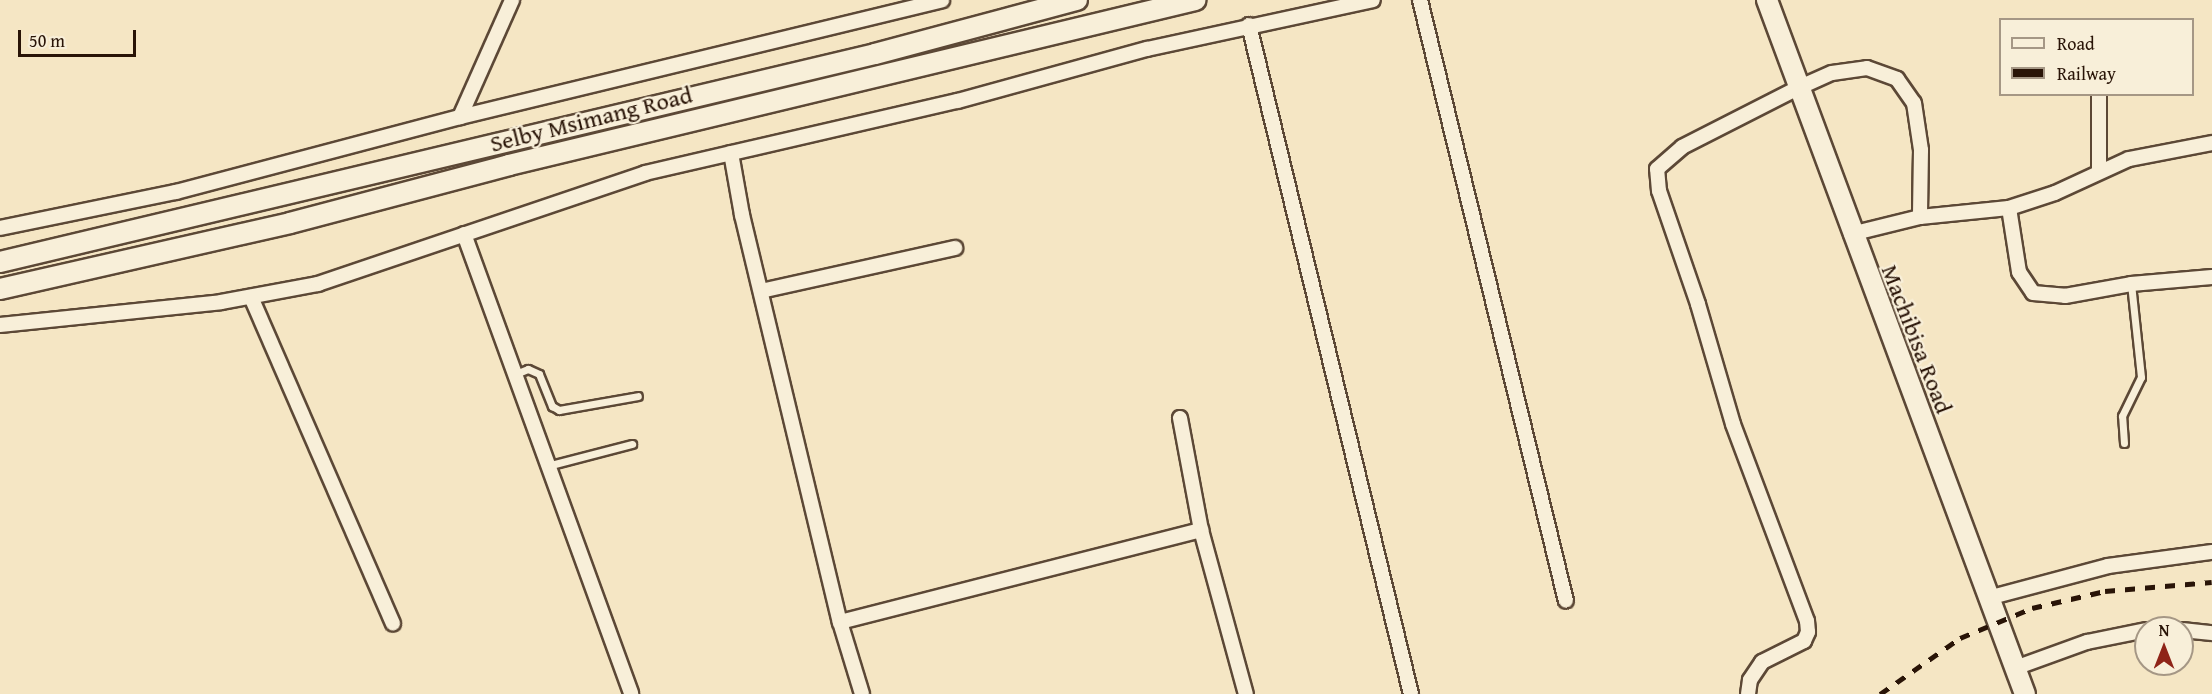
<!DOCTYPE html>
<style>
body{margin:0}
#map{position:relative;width:2212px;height:694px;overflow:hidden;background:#f5e6c4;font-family:"Gentium Book Plus",serif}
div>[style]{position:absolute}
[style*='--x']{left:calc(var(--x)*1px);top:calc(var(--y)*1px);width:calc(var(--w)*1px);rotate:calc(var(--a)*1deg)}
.roads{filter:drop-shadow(2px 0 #5c4836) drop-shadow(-2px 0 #5c4836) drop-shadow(0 2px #5c4836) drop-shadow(0 -2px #5c4836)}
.lane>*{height:7px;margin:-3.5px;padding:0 3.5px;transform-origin:3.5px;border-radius:3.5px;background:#f8efd9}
.street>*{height:14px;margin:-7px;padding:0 7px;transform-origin:7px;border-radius:7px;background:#f8efd9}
.secondary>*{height:20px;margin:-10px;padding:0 10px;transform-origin:10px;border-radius:10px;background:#f8efd9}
.rail>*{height:4.5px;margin-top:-2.25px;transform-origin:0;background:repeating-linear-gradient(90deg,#291407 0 10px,transparent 0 20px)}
span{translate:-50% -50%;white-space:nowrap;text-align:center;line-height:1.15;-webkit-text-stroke:4.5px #f8efd9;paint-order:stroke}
.street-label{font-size:24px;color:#291407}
.legend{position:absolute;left:1999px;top:18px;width:195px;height:78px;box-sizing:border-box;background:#f8efd9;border:2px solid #a59785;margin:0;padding:8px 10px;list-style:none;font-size:18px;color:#291407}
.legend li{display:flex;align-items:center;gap:12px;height:30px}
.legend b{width:30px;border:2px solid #a59785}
.north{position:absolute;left:2134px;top:616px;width:60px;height:60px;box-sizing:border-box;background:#f8efd9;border:2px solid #a59785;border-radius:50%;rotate:0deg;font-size:16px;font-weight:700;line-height:24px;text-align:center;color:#291407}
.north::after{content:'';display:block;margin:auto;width:21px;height:27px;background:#8f2418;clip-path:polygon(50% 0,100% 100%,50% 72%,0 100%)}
.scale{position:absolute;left:18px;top:30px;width:118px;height:27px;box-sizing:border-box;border:3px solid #291407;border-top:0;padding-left:8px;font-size:18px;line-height:21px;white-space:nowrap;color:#291407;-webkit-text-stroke:4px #f8efd9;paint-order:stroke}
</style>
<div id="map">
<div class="roads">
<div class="lane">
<i style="--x:513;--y:375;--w:16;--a:-22"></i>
<i style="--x:528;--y:369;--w:12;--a:24"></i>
<i style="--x:539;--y:374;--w:35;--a:68"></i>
<i style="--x:552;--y:406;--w:8;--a:30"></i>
<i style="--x:559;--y:410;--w:80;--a:-10"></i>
<i style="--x:2124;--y:443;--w:27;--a:-94"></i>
<i style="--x:2122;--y:416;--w:43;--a:-64"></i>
<i style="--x:2141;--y:377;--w:94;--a:-96.1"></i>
<i style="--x:547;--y:466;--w:88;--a:-14.5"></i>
</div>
<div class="street">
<i style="--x:1420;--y:0;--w:618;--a:76.35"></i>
<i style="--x:1249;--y:25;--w:688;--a:76.39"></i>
<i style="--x:2099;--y:94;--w:76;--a:90"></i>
<i style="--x:460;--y:117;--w:128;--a:-66"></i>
<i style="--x:731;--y:153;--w:63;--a:79.9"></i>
<i style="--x:742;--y:215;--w:419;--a:76.5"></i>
<i style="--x:840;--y:622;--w:75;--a:73"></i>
<i style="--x:2009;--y:208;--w:65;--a:81.1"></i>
<i style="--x:2019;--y:272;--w:25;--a:56"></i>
<i style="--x:2033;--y:293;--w:32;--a:5"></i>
<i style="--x:2065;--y:296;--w:67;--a:-10.3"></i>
<i style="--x:2131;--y:284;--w:81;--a:-4.9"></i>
<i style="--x:0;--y:228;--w:180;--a:-11.6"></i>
<i style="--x:176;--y:192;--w:294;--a:-14.8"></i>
<i style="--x:460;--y:117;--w:496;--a:-13.6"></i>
<i style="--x:464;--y:234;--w:489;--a:70"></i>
<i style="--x:1851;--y:234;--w:71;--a:-13.8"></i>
<i style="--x:1920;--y:217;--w:89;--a:-5.8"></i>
<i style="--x:2009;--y:208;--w:48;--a:-18.1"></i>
<i style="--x:2055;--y:193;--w:81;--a:-24.7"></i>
<i style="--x:2129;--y:159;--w:85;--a:-10.9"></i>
<i style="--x:761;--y:291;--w:199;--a:-12.5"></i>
<i style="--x:251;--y:297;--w:356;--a:66.5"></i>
<i style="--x:0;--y:325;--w:222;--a:-5.9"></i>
<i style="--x:221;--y:302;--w:99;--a:-10.5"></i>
<i style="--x:318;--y:284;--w:345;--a:-18.7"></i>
<i style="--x:645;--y:173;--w:321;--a:-13"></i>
<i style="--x:958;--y:101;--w:196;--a:-15.4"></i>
<i style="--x:1147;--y:49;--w:231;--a:-12.2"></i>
<i style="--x:1180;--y:418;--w:114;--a:79.4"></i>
<i style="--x:1201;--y:530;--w:170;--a:74.7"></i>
<i style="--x:1988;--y:598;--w:124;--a:-14.9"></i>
<i style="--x:2108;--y:566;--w:105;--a:-7.7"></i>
<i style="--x:840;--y:622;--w:373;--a:-14.3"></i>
<i style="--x:2182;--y:630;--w:30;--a:6"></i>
<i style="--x:2015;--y:668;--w:77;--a:-19.9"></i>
<i style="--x:2087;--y:642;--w:60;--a:-11.5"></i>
<i style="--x:1748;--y:694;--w:14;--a:-82"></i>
<i style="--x:1750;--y:680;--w:22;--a:-56"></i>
<i style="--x:1762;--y:662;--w:47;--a:-26.6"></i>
<i style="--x:1804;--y:641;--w:10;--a:-66"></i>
<i style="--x:1808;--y:632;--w:11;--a:-95"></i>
<i style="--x:1807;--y:621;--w:210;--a:-110.6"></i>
<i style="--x:1733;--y:424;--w:125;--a:-106.3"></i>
<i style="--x:1698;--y:304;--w:120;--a:-109"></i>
<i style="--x:1659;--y:191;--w:22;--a:-95"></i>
<i style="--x:1657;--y:169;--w:33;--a:-41"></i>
<i style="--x:1682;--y:147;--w:130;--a:-27"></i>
<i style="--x:1798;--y:88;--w:37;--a:-24"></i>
<i style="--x:1832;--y:73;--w:35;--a:-8"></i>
<i style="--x:1867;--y:68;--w:32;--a:20"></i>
<i style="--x:1897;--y:79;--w:29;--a:55"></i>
<i style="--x:1914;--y:103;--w:48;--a:81.5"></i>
<i style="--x:1921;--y:150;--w:67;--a:90.9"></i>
</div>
<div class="secondary">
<i style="--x:1767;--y:0;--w:740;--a:69.61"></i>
<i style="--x:0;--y:262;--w:899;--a:-13.37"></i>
<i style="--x:875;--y:54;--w:209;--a:-15"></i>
<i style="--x:0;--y:289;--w:297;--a:-12.8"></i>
<i style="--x:290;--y:223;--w:227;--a:-14.8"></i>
<i style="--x:509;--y:165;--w:706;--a:-13.52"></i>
</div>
</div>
<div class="rail">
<i style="--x:1880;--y:694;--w:98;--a:-35"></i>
<i style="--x:1960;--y:638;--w:78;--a:-22.6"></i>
<i style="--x:2032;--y:608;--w:75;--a:-13.1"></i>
<i style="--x:2105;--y:591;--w:107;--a:-4.8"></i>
</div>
<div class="street-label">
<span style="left:591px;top:119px;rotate:-14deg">Selby Msimang Road</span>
<span style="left:1917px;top:339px;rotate:69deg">Machibisa Road</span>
</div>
<ul class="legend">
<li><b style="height:8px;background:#f8efd9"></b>Road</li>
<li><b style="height:8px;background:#291407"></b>Railway</li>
</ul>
<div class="north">N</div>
<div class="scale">50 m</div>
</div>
